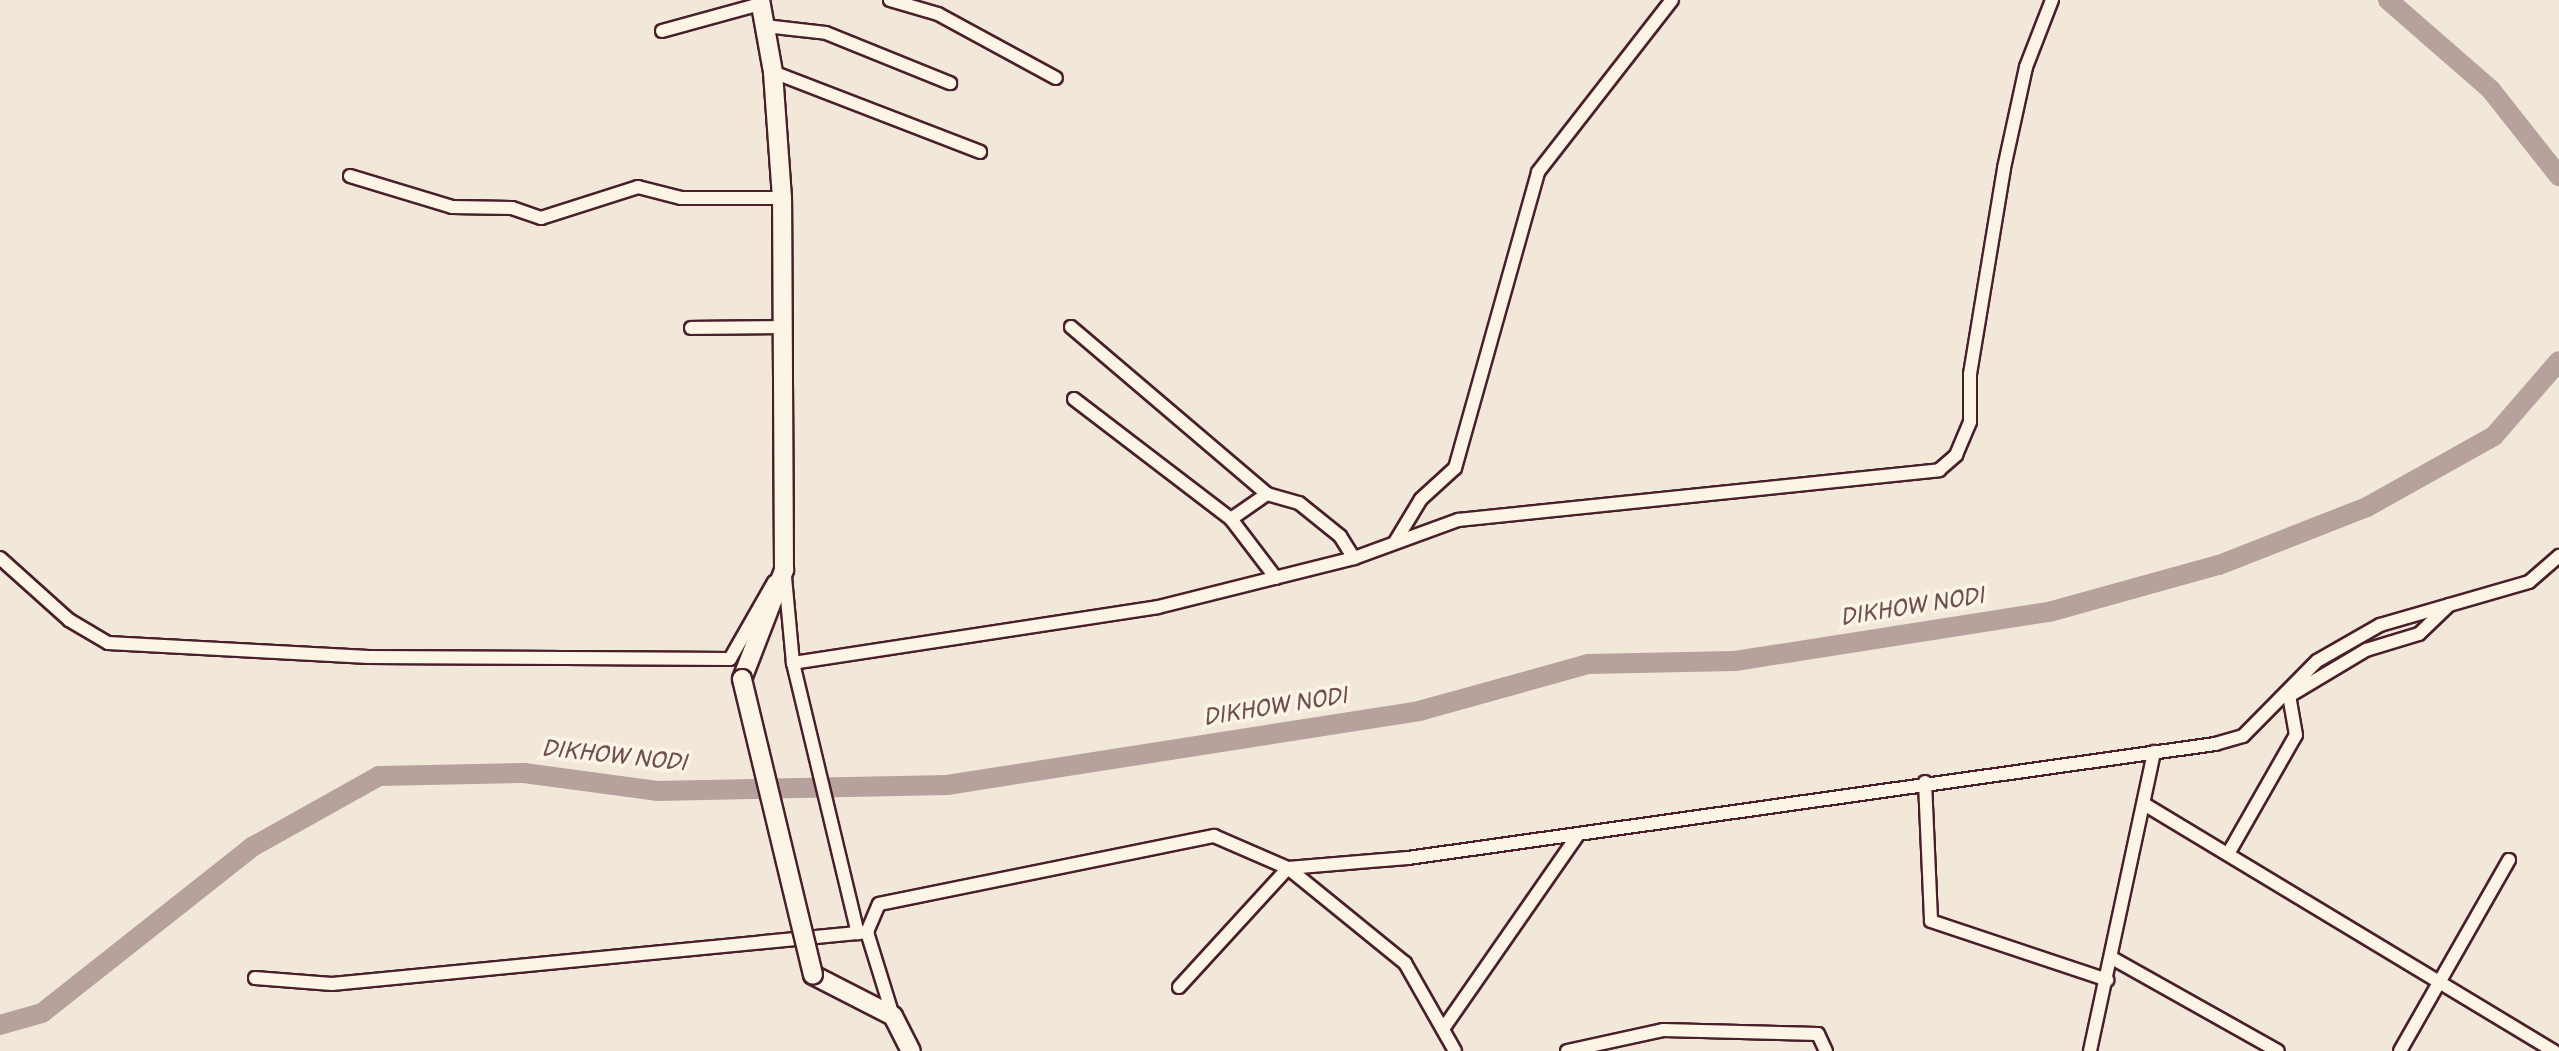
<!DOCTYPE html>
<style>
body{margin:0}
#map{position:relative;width:2559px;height:1051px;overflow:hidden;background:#f1e8da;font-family:Pangolin,sans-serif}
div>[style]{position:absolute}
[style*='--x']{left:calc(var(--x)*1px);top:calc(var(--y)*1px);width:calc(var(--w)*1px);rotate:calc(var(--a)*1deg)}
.river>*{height:20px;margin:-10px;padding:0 10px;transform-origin:10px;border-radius:10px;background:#b6a19c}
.roads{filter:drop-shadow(2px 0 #4a1f2b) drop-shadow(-2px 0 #4a1f2b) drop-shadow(0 2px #4a1f2b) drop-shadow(0 -2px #4a1f2b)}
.minor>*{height:12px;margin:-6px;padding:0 6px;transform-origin:6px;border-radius:6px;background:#fcf5e5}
.secondary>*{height:18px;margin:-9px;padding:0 9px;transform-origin:9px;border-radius:9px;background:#fcf5e5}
.bridges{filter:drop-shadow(2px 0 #4a1f2b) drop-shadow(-2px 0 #4a1f2b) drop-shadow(0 2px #4a1f2b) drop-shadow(0 -2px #4a1f2b)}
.secondary-bridge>*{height:18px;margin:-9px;padding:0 9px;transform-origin:9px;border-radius:9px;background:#fcf5e5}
span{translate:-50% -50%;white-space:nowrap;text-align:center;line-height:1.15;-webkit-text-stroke:7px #fcf5e5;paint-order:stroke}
.water-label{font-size:24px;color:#704c53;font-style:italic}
</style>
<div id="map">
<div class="river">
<i style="--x:2388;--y:0;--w:137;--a:41.1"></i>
<i style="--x:2491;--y:90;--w:110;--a:51.7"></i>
<i style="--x:0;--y:1025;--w:44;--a:-15.9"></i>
<i style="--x:42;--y:1013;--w:268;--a:-38.3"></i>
<i style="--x:252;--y:847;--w:145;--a:-29.2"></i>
<i style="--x:379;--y:776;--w:145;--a:-1.2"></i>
<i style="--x:524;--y:773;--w:134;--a:7.7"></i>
<i style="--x:657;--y:791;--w:290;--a:-1.2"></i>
<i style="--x:947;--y:785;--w:478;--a:-8.9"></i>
<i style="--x:1419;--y:711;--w:176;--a:-15.5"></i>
<i style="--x:1589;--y:664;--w:146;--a:-1.2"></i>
<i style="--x:1735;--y:661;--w:318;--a:-8.9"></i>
<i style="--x:2049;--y:612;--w:176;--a:-15.5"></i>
<i style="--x:2219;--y:565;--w:159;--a:-21.4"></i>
<i style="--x:2367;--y:507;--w:145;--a:-29.2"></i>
<i style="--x:2494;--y:436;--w:99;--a:-49.1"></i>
</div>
<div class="roads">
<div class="minor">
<i style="--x:890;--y:0;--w:50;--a:16.3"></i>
<i style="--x:938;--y:14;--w:134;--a:28.5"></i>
<i style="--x:765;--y:26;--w:61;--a:6.5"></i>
<i style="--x:826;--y:33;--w:134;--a:22"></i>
<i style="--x:662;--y:31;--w:102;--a:-15.4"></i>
<i style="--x:773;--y:72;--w:222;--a:21.1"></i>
<i style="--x:350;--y:176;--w:107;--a:16.9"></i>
<i style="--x:452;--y:207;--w:60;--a:1"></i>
<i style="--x:512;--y:208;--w:31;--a:19"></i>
<i style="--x:541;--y:218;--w:102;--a:-17.7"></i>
<i style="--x:638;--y:187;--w:44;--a:14.3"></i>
<i style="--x:681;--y:198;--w:101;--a:0"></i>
<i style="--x:1071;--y:327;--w:257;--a:40.4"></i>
<i style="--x:691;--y:328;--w:90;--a:-0.6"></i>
<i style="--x:1074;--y:399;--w:198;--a:37.4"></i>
<i style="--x:1231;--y:519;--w:44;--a:-34.8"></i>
<i style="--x:1267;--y:494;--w:33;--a:16"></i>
<i style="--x:1299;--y:503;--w:53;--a:38.8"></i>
<i style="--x:1340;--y:536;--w:26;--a:58"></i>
<i style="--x:1231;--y:519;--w:74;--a:52.7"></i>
<i style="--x:1395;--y:542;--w:50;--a:-58.8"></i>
<i style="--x:1421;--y:499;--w:46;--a:-42.4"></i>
<i style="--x:1455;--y:468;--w:307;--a:-74.3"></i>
<i style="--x:1538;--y:172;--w:218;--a:-52.1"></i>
<i style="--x:0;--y:558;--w:93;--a:41.9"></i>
<i style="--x:69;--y:620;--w:45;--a:30.5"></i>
<i style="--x:108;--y:643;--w:261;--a:3.1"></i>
<i style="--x:369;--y:657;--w:361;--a:0.3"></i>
<i style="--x:730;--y:659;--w:89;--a:-60.3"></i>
<i style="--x:785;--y:577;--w:86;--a:84.7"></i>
<i style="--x:793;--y:663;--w:369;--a:-8.7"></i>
<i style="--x:1158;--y:607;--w:202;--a:-14"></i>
<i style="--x:1354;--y:558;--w:111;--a:-20.1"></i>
<i style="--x:1458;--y:520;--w:484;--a:-5.9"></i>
<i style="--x:1939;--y:470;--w:23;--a:-41"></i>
<i style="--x:1956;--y:455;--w:36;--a:-67"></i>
<i style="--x:1970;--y:422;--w:48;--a:-90"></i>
<i style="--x:1970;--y:374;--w:209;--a:-80.6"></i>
<i style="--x:2004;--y:168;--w:103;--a:-77.7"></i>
<i style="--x:2026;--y:67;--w:72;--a:-68.8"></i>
<i style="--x:793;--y:663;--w:278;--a:76.5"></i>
<i style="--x:1925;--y:782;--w:139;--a:87.5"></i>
<i style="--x:1931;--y:921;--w:186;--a:18.5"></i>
<i style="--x:2144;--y:804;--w:479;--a:31.1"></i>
<i style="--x:2228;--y:854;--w:137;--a:-60.3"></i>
<i style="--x:2296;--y:735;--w:40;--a:-100"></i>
<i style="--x:2289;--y:696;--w:90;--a:-30.9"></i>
<i style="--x:2366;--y:650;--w:55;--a:-16.8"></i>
<i style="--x:2419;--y:634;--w:42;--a:-44"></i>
<i style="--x:2112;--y:958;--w:190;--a:29.3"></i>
<i style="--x:255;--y:978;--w:77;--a:4.5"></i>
<i style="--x:332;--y:984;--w:538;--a:-5.55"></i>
<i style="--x:1179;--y:987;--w:161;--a:-47.5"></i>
<i style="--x:1288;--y:868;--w:151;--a:39.1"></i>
<i style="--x:1405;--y:963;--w:101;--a:60.4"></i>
<i style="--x:893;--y:1016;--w:88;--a:-107.2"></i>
<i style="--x:867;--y:932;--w:30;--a:-67"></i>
<i style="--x:879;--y:904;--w:342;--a:-11.5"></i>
<i style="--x:1214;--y:836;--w:81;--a:23.4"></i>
<i style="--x:1288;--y:868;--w:120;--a:-4.8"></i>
<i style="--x:1408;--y:858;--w:815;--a:-8.04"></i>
<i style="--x:2215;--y:744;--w:29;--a:-16"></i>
<i style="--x:2243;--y:736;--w:105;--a:-45.4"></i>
<i style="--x:2317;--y:661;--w:73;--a:-29.7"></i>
<i style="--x:2380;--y:625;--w:155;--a:-16.1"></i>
<i style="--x:2529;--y:582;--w:40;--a:-41"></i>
<i style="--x:1443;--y:1029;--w:235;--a:-55.2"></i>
<i style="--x:1567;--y:1051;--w:98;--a:-12.3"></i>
<i style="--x:1663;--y:1030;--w:155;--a:1.5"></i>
<i style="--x:1818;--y:1034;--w:19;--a:65"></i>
<i style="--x:2090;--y:1051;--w:306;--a:-77.9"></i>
<i style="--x:2400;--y:1051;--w:220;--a:-60.3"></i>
</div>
<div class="secondary">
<i style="--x:742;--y:679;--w:117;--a:-68.9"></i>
<i style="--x:784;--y:570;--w:372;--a:-90.3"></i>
<i style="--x:782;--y:198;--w:126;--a:-94.1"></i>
<i style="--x:773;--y:72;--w:73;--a:-100.2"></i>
<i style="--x:813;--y:975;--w:90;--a:27.1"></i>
<i style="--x:893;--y:1016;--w:39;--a:63"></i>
</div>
</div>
<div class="bridges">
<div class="secondary-bridge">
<i style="--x:742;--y:679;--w:304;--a:76.5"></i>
</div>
</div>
<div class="water-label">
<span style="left:1912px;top:607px;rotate:-9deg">DIKHOW NODI</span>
<span style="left:1275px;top:707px;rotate:-9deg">DIKHOW NODI</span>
<span style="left:614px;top:756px;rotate:6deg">DIKHOW NODI</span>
</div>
</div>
